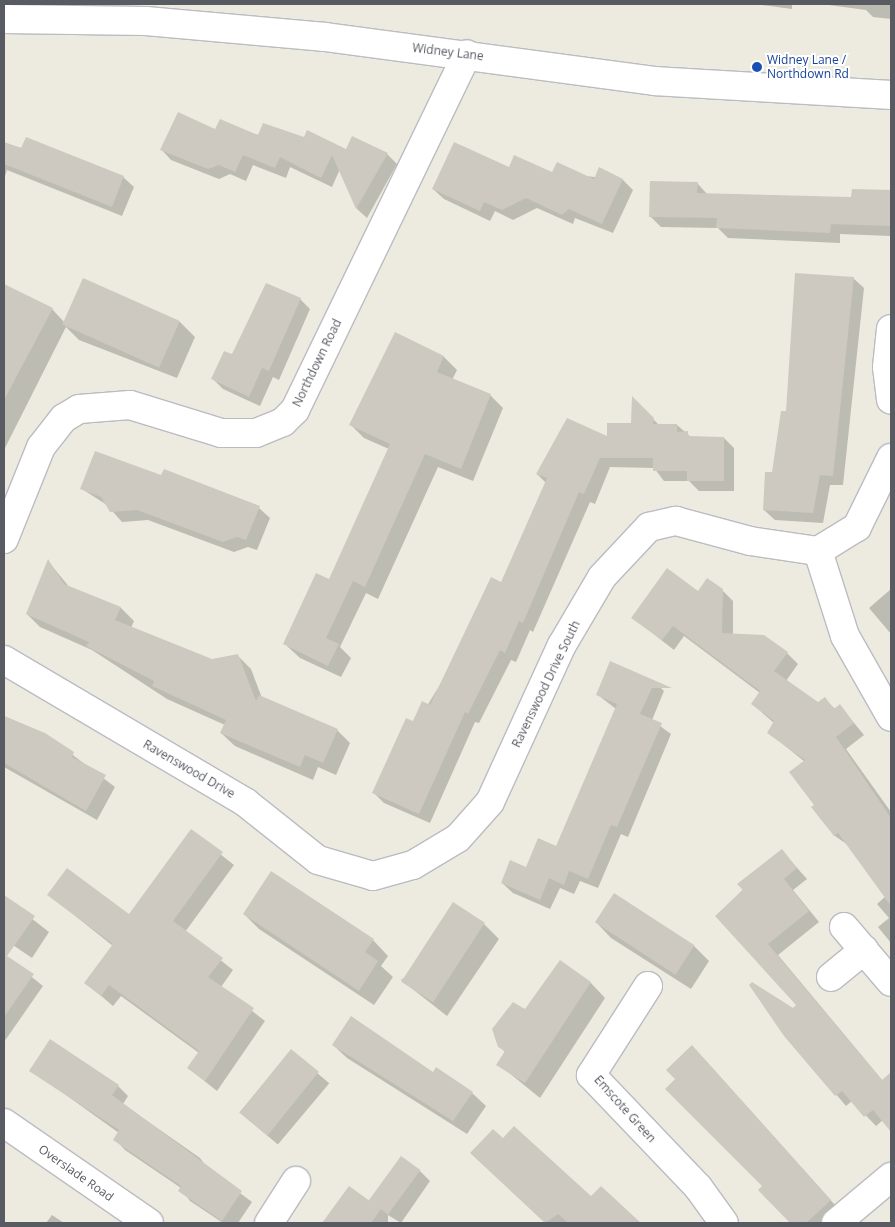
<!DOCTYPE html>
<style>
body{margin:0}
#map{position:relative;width:895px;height:1227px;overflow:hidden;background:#edebdf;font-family:"Open Sans",sans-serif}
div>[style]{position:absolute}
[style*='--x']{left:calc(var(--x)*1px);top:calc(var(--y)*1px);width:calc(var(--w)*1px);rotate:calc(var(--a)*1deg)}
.shadow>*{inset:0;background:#0003;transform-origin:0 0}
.building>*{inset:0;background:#cdc9c0;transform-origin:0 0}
.roads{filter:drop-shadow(1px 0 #babcc2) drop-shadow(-1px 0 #babcc2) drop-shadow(0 1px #babcc2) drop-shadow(0 -1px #babcc2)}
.minor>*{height:28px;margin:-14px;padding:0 14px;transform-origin:14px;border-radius:14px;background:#fff}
.tertiary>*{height:28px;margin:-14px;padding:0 14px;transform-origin:14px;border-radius:14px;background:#fff}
.dots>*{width:14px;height:14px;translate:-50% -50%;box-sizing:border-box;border:2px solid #fff;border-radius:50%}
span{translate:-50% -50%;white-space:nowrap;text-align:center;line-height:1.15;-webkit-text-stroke:4px #fff;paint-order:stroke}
.street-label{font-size:12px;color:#585b62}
.transit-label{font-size:12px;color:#164399}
.left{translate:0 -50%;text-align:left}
.frame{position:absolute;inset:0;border:5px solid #585b62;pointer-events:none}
</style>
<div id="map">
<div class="shadow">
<i style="clip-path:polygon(754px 4px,792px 4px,792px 9px)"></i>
<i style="clip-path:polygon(821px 4px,891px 4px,891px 19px,873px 17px,866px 10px)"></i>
<i style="clip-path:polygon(216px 131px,304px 139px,347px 150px,387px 154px,397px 164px,367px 218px,357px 209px,340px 169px,332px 187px,290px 167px,286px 178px,253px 165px,246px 181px,230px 174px,219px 179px,171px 160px,161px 149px)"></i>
<i style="clip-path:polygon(4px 143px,123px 177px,134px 187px,122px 216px,7px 170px,4px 179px)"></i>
<i style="clip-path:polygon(509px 168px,623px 180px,633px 190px,613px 233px,575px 218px,573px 224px,537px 208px,513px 220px,495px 211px,490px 221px,444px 199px,433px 189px)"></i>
<i style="clip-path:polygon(697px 183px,707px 194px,852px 198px,853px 190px,891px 192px,891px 236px,840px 234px,840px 243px,728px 238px,718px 228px,661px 227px,651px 217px)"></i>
<i style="clip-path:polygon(853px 278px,864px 288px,843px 485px,830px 485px,823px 523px,775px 520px,764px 510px,787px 413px)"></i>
<i style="clip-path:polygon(7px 287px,52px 309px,65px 323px,180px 322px,195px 337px,177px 378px,79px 340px,66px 327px,4px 450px)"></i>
<i style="clip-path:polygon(300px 299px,310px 309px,279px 380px,273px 377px,260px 406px,223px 389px,213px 379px,233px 356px)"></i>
<i style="clip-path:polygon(396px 334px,444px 357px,457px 370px,452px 380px,490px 395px,503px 408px,473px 481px,438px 467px,378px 599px,366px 593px,340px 647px,351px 658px,341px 677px,300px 658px,287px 646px,329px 581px,389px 449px,364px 438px,351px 425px)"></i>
<i style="clip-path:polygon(633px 399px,659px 425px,677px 425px,692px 438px,724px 438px,734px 448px,734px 491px,699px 491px,689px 481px,664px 481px,654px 468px,610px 467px,595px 504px,590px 502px,533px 632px,530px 630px,516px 662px,511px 660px,479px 723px,475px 722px,430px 823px,384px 803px,374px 793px,502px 583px,546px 483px,537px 474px,632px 424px)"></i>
<i style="clip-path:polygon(162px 477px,259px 508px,270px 518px,257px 550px,248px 547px,234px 552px,148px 520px,122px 522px,107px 505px,82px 489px)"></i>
<i style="clip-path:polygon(48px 561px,70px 588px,121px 608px,134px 621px,131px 628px,211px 660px,238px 656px,251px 669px,262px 698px,337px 730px,350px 743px,336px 775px,318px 767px,313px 780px,235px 746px,221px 733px,225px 725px,167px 699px,92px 650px,40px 627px,27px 614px)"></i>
<i style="clip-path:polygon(891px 589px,891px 634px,869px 608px)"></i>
<i style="clip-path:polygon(722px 590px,733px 601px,733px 635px,764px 636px,787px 653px,798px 664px,786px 681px,818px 704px,825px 699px,835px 709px,840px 706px,864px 735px,846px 749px,891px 812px,891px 943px,878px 927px,889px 918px,877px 904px,886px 896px,848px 845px,835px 836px,813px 807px,816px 805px,805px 762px,769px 733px,774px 723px,752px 704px,760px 693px,684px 636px,674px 650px,633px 618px,699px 592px)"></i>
<i style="clip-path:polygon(654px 681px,664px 691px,652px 720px,671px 734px,628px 837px,621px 834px,598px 888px,580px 881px,574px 894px,560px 888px,550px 909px,513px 893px,502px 883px,557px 847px,616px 709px,598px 695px)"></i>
<i style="clip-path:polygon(4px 716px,45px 734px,115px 787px,97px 820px,4px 767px)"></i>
<i style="clip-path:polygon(191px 831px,234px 865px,185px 932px,233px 970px,221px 987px,265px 1021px,217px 1091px,188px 1068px,199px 1053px,121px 996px,113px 1006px,86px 983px,113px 946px,49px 895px,129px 916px)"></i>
<i style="clip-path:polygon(782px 851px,807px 879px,793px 890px,819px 922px,778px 955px,883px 1081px,891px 1073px,891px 1130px,883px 1120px,876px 1126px,852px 1101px,846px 1106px,773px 1020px,798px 1005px,716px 916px)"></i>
<i style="clip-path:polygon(271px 873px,373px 940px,388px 956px,381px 966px,393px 977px,374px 1005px,259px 929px,244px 914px)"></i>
<i style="clip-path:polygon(4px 897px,49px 932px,32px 958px,4px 939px)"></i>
<i style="clip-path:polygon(596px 922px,694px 946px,709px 961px,691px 989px,611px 938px)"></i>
<i style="clip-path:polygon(484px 924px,499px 939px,447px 1016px,401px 980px)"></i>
<i style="clip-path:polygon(7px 957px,43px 986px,4px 1042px,4px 961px)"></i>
<i style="clip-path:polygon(590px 982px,605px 998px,540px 1098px,502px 1067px,506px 1053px,499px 1046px,526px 1011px)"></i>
<i style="clip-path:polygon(333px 1045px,433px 1074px,472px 1093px,486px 1106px,467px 1134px,347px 1058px)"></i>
<i style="left:291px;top:1051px;width:50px;height:80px;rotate:40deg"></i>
<i style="clip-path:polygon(706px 1061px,843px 1214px,834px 1223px,792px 1223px,760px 1190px,764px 1186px)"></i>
<i style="clip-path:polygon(31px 1070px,118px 1086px,128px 1096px,123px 1104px,200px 1158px,209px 1170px,252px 1202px,238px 1223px,223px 1223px,190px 1201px,181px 1188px,125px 1150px,115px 1139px,119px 1133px)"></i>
<i style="clip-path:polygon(503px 1140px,591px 1198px,601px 1187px,638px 1223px,546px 1223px,486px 1167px)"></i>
<i style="clip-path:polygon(420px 1171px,430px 1181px,401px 1223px,388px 1215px,388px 1223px,323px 1223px,349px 1187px,373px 1205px)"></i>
<i style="clip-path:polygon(52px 1215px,64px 1223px,46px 1223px)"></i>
</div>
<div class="building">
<i style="clip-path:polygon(178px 112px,215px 129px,220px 119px,258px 135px,263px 123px,304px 137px,307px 130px,346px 149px,352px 136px,388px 153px,356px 209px,332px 155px,321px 178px,280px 157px,275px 168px,243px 155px,235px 172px,219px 165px,208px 169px,160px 150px)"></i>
<i style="clip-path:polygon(26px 137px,124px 176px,112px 207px,4px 164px,4px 142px,21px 148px)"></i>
<i style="clip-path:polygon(454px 142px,509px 167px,514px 155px,552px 172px,557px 162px,594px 179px,599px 167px,623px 179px,602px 224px,569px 209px,562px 215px,526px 198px,502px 210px,484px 202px,480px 211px,432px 189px)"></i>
<i style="clip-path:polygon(650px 181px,698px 182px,697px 193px,851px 197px,852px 189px,891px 190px,891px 226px,831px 224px,830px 233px,716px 228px,717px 218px,649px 217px)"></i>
<i style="clip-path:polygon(795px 273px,854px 277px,833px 476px,820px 475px,813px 513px,763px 510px,765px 472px,772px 472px,781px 411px,786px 411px)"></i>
<i style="left:83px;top:278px;width:106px;height:51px;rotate:24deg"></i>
<i style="clip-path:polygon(266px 283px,301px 298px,269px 371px,262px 368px,249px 397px,211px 379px,224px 351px,232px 354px)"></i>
<i style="clip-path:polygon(4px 284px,53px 308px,4px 400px)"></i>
<i style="clip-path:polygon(395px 332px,444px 356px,437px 372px,491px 394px,461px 469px,425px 454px,365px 587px,353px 581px,326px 638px,339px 644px,328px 666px,283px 644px,316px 573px,329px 579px,390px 444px,349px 425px)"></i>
<i style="clip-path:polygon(632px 396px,654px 418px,653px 424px,677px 424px,677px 432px,688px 431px,688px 436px,724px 437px,724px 481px,687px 481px,687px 471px,653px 471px,653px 458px,600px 458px,584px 494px,579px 492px,523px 623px,519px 621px,505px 653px,500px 650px,468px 714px,465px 712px,419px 814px,372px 793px,406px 718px,413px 721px,422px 701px,430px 705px,491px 577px,501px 582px,547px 478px,536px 474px,567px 418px,607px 436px,607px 423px,631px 423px)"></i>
<i style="clip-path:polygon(95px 451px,161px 475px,164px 469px,260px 506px,246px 540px,237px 537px,223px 542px,137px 510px,110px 512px,101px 497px,80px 489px)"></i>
<i style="clip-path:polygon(48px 559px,64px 584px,121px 607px,115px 620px,212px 659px,238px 654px,256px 701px,259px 695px,338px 729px,323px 763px,305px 755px,300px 767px,220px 733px,226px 720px,152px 686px,154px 681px,86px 646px,89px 642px,26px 614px)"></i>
<i style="clip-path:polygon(667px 568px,698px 591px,707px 578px,723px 589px,722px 633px,764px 635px,788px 652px,774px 671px,818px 702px,825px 697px,834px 709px,840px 704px,854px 723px,836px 737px,891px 818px,891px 906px,838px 833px,834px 836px,811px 807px,814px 805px,789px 772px,805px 760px,767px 733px,774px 721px,751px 704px,760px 691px,673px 626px,662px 640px,631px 618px)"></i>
<i style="clip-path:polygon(610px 661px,672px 688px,652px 688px,640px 714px,662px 723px,617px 827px,611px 825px,588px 879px,569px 871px,564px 885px,549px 878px,540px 900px,501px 883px,510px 860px,526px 867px,538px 838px,556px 846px,617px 704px,596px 695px)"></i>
<i style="clip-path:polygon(4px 716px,45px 733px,74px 752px,72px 757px,106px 775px,86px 811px,4px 763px)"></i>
<i style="clip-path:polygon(191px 829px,223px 852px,173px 921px,223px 958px,208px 977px,254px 1008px,205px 1081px,187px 1068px,199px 1051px,109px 985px,101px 996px,84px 983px,113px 944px,47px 895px,67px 868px,129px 914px)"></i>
<i style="clip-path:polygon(782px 849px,797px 868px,784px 879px,809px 911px,768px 944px,882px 1080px,891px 1072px,891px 1132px,873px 1110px,864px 1117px,842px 1091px,835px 1096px,784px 1036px,749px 985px,752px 982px,793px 1008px,796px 1005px,715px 916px,743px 890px,737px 884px)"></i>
<i style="clip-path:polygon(271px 871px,374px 939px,365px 952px,378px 961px,359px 991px,243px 914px)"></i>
<i style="left:614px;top:893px;width:96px;height:35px;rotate:33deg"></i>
<i style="clip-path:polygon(4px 895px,35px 916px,7px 956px,34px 974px,4px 1017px)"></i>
<i style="left:453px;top:902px;width:38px;height:95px;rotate:33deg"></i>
<i style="clip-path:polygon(560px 960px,591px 982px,525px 1083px,496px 1065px,505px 1051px,498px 1047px,492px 1029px,513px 1002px,525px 1009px)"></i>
<i style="clip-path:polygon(351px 1016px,433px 1072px,436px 1067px,473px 1092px,453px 1121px,332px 1045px)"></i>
<i style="clip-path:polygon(50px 1039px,119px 1085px,112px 1095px,242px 1191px,222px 1221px,178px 1191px,181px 1186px,113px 1140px,119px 1130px,29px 1071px)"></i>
<i style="clip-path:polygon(692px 1045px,831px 1200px,806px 1223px,790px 1223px,758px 1190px,762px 1186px,665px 1089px,675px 1079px,666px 1070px)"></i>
<i style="left:291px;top:1049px;width:36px;height:82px;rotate:39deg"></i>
<i style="clip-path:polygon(514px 1126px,591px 1196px,601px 1186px,641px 1223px,568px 1223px,558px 1214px,545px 1223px,470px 1153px,493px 1129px,503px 1138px)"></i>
<i style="left:401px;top:1156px;width:24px;height:55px;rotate:36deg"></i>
<i style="clip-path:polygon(349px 1186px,381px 1209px,371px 1223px,322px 1223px)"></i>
</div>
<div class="roads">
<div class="minor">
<i style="--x:891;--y:329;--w:38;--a:96"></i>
<i style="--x:887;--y:367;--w:33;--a:83"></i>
<i style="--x:4;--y:539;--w:99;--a:-68.1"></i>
<i style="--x:41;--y:447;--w:37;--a:-52"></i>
<i style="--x:64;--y:418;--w:17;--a:-31"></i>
<i style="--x:79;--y:409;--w:51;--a:-4.5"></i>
<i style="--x:130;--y:405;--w:95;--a:17.1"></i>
<i style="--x:221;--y:433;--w:35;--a:0"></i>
<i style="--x:256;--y:433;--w:29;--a:-22"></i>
<i style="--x:283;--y:422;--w:17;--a:-45"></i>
<i style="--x:295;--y:410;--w:395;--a:-64.2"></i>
<i style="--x:818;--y:551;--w:89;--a:72.4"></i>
<i style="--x:845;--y:636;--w:93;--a:60.4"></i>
<i style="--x:4;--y:660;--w:280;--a:30.5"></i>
<i style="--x:245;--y:802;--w:93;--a:38.5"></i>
<i style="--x:318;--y:860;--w:57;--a:16.2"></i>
<i style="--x:373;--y:876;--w:41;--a:-15.4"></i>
<i style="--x:413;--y:865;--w:52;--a:-31"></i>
<i style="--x:458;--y:838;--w:48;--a:-48.4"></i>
<i style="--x:490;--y:802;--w:173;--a:-65.4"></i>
<i style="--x:562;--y:645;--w:79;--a:-59.5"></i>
<i style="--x:602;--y:577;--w:69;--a:-46.8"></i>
<i style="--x:649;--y:527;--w:28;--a:-13"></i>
<i style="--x:676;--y:521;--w:77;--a:15.1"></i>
<i style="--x:750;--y:541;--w:69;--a:8.4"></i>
<i style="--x:818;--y:551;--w:46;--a:-31.6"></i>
<i style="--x:857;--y:527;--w:77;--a:-63.8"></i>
<i style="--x:844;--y:927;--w:72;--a:49.5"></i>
<i style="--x:831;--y:977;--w:43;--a:-39.3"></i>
<i style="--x:648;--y:986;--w:106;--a:122.6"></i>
<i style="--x:591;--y:1075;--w:155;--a:46.3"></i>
<i style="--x:698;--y:1187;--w:44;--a:54.2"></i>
<i style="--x:4;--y:1123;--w:176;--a:34.6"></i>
<i style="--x:269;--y:1223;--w:50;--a:-57.3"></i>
<i style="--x:836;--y:1223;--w:72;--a:-39.9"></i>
</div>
<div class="tertiary">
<i style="--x:4;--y:19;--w:142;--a:0.8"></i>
<i style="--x:146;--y:21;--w:180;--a:5.1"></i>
<i style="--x:325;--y:37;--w:333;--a:7.6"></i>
<i style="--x:655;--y:81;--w:236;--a:3.4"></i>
</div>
</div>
<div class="dots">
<i style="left:757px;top:67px;background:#1a4fb4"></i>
</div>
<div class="street-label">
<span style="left:448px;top:52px;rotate:7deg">Widney Lane</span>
<span style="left:317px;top:363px;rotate:-64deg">Northdown Road</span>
<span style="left:546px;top:684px;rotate:-64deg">Ravenswood Drive South</span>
<span style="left:189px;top:769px;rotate:30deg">Ravenswood Drive</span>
<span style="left:625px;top:1109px;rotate:48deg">Emscote Green</span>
<span style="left:76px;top:1173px;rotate:35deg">Overslade Road</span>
</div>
<div class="transit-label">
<span class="left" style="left:767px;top:67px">Widney Lane /<br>Northdown Rd</span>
</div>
<div class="frame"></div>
</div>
